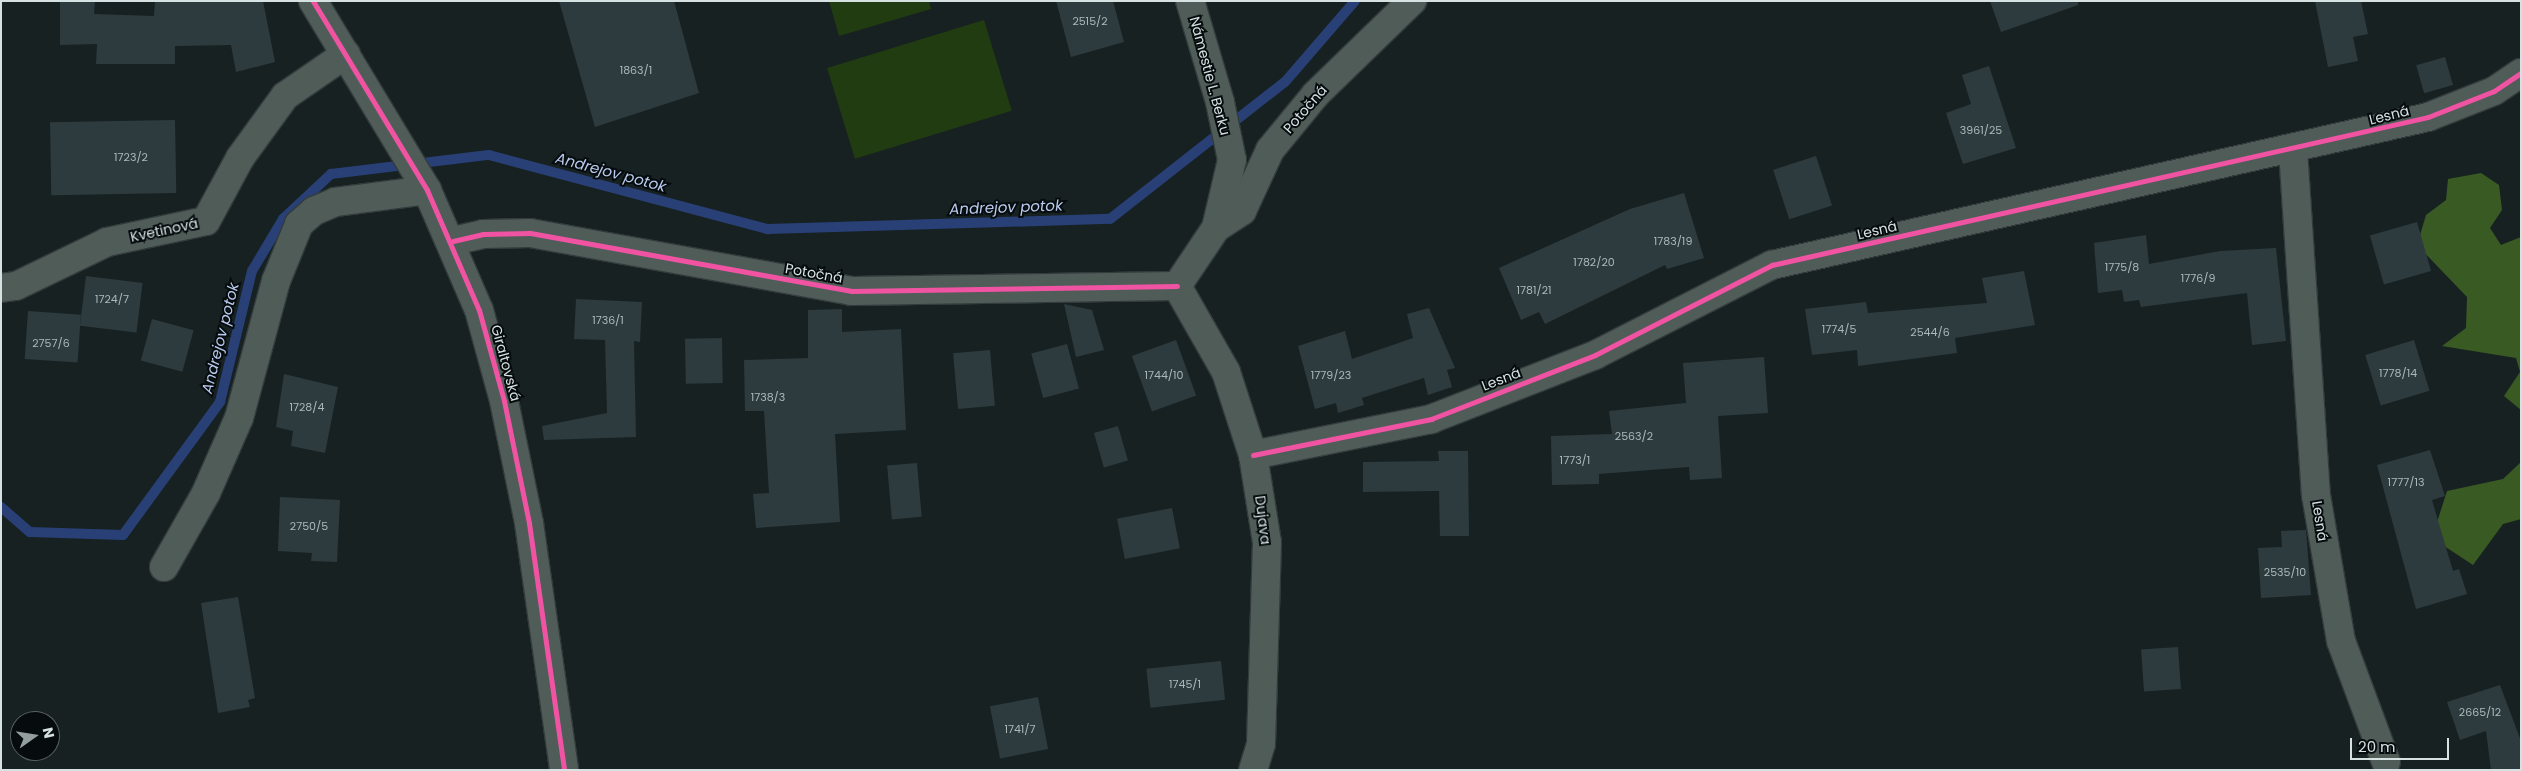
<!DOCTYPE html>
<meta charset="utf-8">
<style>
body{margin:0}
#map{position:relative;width:2522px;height:771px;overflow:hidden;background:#172122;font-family:Poppins,sans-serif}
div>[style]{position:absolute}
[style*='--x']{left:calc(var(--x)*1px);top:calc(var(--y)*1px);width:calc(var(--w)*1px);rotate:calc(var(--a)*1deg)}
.green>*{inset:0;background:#223c12;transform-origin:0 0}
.forest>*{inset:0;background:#395b23}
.stream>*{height:10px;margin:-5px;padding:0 5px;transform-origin:5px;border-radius:5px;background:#284076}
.building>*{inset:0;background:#2d3b3f;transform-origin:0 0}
.roads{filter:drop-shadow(1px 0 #333b3c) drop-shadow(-1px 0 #333b3c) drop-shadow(0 1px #333b3c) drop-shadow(0 -1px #333b3c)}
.minor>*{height:28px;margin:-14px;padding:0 14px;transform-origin:14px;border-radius:14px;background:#4f5c58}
.tertiary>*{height:28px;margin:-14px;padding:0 14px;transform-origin:14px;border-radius:14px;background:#4f5c58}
.cycleway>*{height:5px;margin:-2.5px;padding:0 2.5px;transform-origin:2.5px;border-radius:2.5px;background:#f153a3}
span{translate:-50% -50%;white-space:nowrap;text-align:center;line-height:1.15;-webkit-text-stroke:4px #060c0d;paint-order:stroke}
.number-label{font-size:11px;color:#acb8b8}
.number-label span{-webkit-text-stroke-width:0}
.street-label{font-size:14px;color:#d6e1e1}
.water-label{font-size:15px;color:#b9caee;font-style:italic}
.frame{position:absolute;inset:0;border:2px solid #d6e1e1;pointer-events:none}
.north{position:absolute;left:10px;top:711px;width:50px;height:50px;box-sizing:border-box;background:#060c0d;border:1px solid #596162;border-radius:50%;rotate:77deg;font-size:14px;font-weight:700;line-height:20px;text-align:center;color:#d6e1e1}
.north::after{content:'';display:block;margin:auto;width:18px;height:22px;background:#939e9e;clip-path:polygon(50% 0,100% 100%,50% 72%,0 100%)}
.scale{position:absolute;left:2350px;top:738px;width:99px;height:22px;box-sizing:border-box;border:2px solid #d6e1e1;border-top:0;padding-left:6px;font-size:15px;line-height:18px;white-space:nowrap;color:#d6e1e1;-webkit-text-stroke:4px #060c0d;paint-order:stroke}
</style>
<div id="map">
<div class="green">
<i style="clip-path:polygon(829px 1px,929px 1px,931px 9px,839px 36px)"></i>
<i style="left:984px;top:20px;width:95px;height:164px;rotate:73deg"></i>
</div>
<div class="forest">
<i style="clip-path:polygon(2481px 173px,2499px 185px,2502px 210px,2490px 228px,2501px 245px,2521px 237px,2521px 410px,2504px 396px,2520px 372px,2516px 358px,2442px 346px,2466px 328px,2467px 297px,2417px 245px,2426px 215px,2446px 200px,2448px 179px)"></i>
<i style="clip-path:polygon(2521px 462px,2521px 519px,2503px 524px,2473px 565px,2432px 538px,2447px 491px,2503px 479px)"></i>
</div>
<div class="stream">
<i style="--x:1;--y:507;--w:38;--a:41"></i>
<i style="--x:30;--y:532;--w:93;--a:1.8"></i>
<i style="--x:123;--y:535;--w:165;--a:-53.9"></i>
<i style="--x:220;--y:402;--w:135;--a:-76.3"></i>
<i style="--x:252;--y:271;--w:61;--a:-59.2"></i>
<i style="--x:283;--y:219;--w:66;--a:-43.2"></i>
<i style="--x:331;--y:174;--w:159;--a:-6.9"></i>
<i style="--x:489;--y:155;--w:289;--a:14.9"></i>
<i style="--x:768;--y:229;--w:342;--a:-1.7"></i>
<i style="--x:1110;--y:219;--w:222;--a:-38.1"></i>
<i style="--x:1285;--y:82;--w:107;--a:-49.2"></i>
</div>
<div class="building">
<i style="clip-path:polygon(60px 1px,95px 1px,94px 14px,154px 16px,155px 1px,263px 1px,275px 62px,236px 72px,231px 45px,175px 46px,175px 64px,96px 64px,97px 44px,60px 45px)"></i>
<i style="clip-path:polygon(559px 1px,674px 1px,699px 93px,595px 127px)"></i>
<i style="clip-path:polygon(1056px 1px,1113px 1px,1124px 42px,1071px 57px)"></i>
<i style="clip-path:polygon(1990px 1px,2078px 1px,2078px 5px,2001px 32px)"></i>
<i style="clip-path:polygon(2315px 1px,2361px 1px,2368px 34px,2353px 37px,2358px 61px,2328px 67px)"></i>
<i style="left:2445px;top:57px;width:29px;height:30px;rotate:74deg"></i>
<i style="clip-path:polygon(1989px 66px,2016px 148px,1963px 164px,1946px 113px,1971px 104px,1962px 75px)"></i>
<i style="left:175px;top:120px;width:73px;height:125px;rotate:89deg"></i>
<i style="left:1816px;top:156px;width:52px;height:45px;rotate:72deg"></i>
<i style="clip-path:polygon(1684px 193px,1704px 258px,1667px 269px,1665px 265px,1545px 324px,1539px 312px,1521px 320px,1499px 268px,1630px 209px)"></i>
<i style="left:2417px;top:222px;width:51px;height:49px;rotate:74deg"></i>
<i style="clip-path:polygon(2146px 235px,2149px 264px,2220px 251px,2276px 248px,2286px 341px,2252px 345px,2247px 293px,2141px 307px,2139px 300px,2124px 302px,2122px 290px,2098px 293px,2094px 243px)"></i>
<i style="clip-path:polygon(2024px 271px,2035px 325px,1955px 338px,1957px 353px,1858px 366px,1857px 350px,1812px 355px,1805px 309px,1866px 302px,1868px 313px,1987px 303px,1982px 278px)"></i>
<i style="left:86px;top:276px;width:57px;height:50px;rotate:7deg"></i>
<i style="clip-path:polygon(576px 299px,642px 302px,640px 342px,634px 341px,636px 437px,544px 440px,542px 426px,607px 413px,605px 340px,574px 339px)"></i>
<i style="clip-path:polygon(1064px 304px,1092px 310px,1104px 350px,1076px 357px)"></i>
<i style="clip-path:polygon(1429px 308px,1455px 368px,1447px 370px,1452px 387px,1428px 395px,1424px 378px,1362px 398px,1364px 405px,1338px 413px,1336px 403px,1315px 409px,1298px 346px,1345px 331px,1352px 359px,1413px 338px,1407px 314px)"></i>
<i style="clip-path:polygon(842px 309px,842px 332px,901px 329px,906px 430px,835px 434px,840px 522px,756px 528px,753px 494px,769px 493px,764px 411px,745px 411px,744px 360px,808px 358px,808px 310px)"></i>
<i style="left:28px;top:311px;width:53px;height:48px;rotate:4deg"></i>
<i style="left:152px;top:319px;width:43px;height:43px;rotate:15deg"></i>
<i style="left:722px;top:338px;width:45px;height:37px;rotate:89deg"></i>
<i style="left:1176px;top:340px;width:59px;height:47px;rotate:70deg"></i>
<i style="left:2414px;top:340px;width:53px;height:51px;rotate:73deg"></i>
<i style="left:1067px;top:344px;width:46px;height:37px;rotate:75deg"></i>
<i style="left:990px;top:350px;width:56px;height:37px;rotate:85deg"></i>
<i style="clip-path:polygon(1764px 357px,1768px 413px,1718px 416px,1722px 478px,1690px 480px,1689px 467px,1599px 474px,1599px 484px,1552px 485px,1551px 436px,1612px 434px,1609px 411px,1686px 403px,1683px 363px)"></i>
<i style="clip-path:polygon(284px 374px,338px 387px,325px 453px,291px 446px,293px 431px,276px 427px)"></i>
<i style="left:1118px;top:426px;width:36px;height:25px;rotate:74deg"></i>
<i style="clip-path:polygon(2430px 450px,2445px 496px,2432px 500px,2453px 571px,2459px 569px,2467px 594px,2416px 609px,2377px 465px)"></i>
<i style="clip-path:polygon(1438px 451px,1468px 451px,1469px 536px,1440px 536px,1439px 491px,1363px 492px,1363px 462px,1439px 461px)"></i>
<i style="left:917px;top:463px;width:54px;height:30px;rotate:85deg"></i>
<i style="clip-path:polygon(280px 497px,340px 500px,337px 562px,311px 561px,312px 553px,278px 551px)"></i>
<i style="left:1172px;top:508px;width:41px;height:56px;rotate:79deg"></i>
<i style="clip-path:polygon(2306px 530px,2311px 595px,2261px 598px,2258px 548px,2282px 547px,2281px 531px)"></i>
<i style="clip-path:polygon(238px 597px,255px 698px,248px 700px,250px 707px,218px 713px,201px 603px)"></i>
<i style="left:2178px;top:647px;width:42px;height:37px;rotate:86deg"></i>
<i style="left:1221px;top:661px;width:39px;height:75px;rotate:84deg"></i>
<i style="clip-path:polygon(2500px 685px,2521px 741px,2521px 770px,2491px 770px,2486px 731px,2460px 740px,2447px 702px)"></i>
<i style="left:1038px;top:697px;width:53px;height:49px;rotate:79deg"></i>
</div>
<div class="roads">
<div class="minor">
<i style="--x:2293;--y:150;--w:346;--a:86.2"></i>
<i style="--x:2316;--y:495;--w:148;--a:80.3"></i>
<i style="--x:2341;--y:641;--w:129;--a:69.6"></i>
<i style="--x:1216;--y:228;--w:31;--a:-33"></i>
<i style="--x:1242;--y:211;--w:67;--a:-65.3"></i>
<i style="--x:1270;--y:150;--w:72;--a:-50.6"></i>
<i style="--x:1316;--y:94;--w:134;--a:-44.1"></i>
<i style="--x:453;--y:241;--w:31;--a:-13"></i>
<i style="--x:483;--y:234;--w:47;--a:-1.2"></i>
<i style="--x:530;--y:233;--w:326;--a:10.2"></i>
<i style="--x:851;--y:291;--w:326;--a:-0.9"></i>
<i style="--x:1177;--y:286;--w:99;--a:60.3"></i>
<i style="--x:1226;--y:372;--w:87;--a:72"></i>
<i style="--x:1253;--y:455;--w:88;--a:80.9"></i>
<i style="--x:1267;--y:542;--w:202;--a:91.7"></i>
<i style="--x:1261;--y:744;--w:27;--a:107"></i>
<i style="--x:1177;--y:286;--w:70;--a:-56.1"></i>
<i style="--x:1216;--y:228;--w:70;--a:-76.8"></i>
<i style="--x:1232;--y:160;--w:59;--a:-101.7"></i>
<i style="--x:1220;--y:102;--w:105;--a:-106.5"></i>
<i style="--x:1;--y:288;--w:15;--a:-8"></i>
<i style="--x:16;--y:286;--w:101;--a:-25.8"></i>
<i style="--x:107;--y:242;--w:101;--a:-12"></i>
<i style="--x:206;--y:221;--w:72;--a:-61.6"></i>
<i style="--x:240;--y:158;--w:77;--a:-54"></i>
<i style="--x:285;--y:96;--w:74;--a:-34.5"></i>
<i style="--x:1253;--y:455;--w:182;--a:-11.4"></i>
<i style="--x:1431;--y:419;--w:176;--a:-21.3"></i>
<i style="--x:1595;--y:355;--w:199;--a:-27"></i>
<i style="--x:1772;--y:265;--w:672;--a:-12.71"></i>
<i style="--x:2428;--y:117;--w:71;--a:-21.5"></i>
<i style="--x:2494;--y:91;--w:32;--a:-34"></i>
<i style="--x:164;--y:567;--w:85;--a:-60.4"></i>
<i style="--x:206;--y:493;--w:82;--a:-66.3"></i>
<i style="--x:239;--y:418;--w:142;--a:-74.9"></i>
<i style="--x:276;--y:281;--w:61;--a:-68"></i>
<i style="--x:299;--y:224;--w:20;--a:-41"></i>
<i style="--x:314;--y:211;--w:23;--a:-23"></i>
<i style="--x:335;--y:202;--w:93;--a:-7.4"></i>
</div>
<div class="tertiary">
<i style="--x:313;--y:1;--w:221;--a:58.9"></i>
<i style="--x:427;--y:190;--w:131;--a:66.6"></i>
<i style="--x:479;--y:310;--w:94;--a:74.6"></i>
<i style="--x:504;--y:401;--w:125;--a:78.4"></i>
<i style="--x:529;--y:523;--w:249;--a:81.9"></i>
</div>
</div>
<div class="cycleway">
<i style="--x:313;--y:1;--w:221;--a:58.9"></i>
<i style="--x:427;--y:190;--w:131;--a:66.6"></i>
<i style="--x:479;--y:310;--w:94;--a:74.6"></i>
<i style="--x:504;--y:401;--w:125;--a:78.4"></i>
<i style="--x:529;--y:523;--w:249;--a:81.9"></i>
<i style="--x:453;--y:241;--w:31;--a:-13"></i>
<i style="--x:483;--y:234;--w:47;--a:-1.2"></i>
<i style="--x:530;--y:233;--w:326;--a:10.2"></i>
<i style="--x:851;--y:291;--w:326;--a:-0.9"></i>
<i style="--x:1253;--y:455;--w:182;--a:-11.4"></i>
<i style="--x:1431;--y:419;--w:176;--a:-21.3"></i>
<i style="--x:1595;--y:355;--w:199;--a:-27"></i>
<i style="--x:1772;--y:265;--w:672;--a:-12.71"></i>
<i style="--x:2428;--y:117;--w:71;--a:-21.5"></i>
<i style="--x:2494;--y:91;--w:32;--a:-34"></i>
</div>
<div class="number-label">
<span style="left:1090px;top:21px">2515/2</span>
<span style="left:636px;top:70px">1863/1</span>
<span style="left:1981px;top:130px">3961/25</span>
<span style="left:131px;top:157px">1723/2</span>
<span style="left:1673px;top:241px">1783/19</span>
<span style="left:1594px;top:262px">1782/20</span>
<span style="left:2122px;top:267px">1775/8</span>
<span style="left:2198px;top:278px">1776/9</span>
<span style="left:1534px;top:290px">1781/21</span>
<span style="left:112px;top:299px">1724/7</span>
<span style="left:608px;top:320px">1736/1</span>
<span style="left:1839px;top:329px">1774/5</span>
<span style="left:1930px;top:332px">2544/6</span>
<span style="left:51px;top:343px">2757/6</span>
<span style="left:2398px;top:373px">1778/14</span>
<span style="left:1164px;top:375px">1744/10</span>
<span style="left:1331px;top:375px">1779/23</span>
<span style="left:768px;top:397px">1738/3</span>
<span style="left:307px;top:407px">1728/4</span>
<span style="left:1634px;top:436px">2563/2</span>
<span style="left:1575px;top:460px">1773/1</span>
<span style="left:2406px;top:482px">1777/13</span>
<span style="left:309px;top:526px">2750/5</span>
<span style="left:2285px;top:572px">2535/10</span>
<span style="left:1185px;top:684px">1745/1</span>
<span style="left:2480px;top:712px">2665/12</span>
<span style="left:1020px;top:729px">1741/7</span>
</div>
<div class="street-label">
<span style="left:1210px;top:76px;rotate:75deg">Námestie L. Berku</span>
<span style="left:1305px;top:109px;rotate:-49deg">Potočná</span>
<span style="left:2389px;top:115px;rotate:-14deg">Lesná</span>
<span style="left:164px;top:230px;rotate:-12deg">Kvetinová</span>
<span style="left:1877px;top:230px;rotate:-13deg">Lesná</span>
<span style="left:814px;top:273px;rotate:10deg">Potočná</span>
<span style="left:506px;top:363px;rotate:75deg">Giraltovská</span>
<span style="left:1501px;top:379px;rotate:-21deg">Lesná</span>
<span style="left:1263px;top:520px;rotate:83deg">Dujava</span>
<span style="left:2320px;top:521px;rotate:81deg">Lesná</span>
</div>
<div class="water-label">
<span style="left:611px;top:172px;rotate:15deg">Andrejov potok</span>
<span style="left:1006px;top:207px;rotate:-2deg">Andrejov potok</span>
<span style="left:220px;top:338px;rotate:-76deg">Andrejov potok</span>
</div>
<div class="frame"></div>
<div class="north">N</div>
<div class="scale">20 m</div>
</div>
